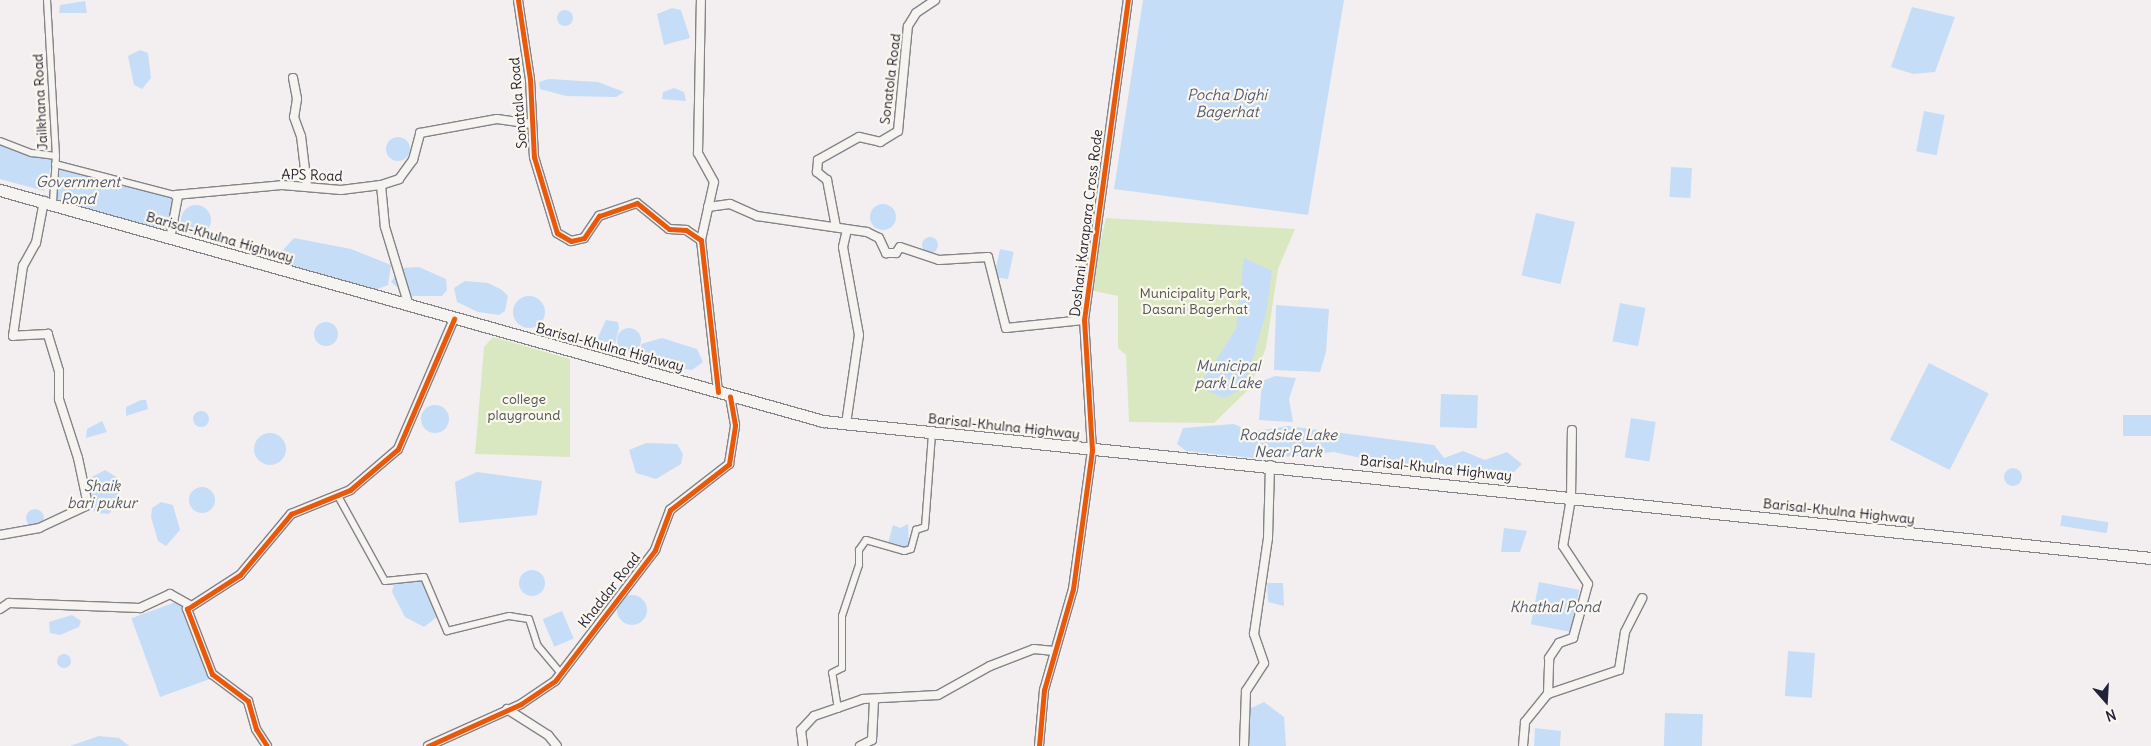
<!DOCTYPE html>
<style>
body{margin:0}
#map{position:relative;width:2151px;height:746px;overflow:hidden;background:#f3eff0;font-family:Delius,sans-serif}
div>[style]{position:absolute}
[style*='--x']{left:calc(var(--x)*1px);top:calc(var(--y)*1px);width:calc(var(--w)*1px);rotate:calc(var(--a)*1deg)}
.green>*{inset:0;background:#dae8c1}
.water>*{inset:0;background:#c6ddf7;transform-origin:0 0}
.round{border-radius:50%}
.stream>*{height:2px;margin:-1px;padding:0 1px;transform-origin:1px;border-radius:1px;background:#c6ddf7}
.roads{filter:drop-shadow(1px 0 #848388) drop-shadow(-1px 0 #848388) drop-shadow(0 1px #848388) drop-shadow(0 -1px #848388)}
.minor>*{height:6px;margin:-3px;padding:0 3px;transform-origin:3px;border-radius:3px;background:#f6f4f1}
.tertiary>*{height:8px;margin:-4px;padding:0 4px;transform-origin:4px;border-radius:4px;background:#f6f4f1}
.trunk>*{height:11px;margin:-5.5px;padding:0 5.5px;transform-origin:5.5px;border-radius:5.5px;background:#f6f4f1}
.cycleway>*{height:5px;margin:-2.5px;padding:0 2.5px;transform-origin:2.5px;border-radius:2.5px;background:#e8590c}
span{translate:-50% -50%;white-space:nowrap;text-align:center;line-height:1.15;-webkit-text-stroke:4.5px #fbf7ec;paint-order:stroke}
.street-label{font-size:14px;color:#22223b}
.park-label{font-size:14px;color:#4b5253}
.water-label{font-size:15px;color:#4d5874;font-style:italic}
.north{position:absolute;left:2081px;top:676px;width:50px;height:50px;-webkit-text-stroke:4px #fbf7ec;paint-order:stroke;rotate:161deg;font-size:14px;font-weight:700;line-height:20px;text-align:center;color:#22223b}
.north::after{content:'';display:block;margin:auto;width:18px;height:22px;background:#22223b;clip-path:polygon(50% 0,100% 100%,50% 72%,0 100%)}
</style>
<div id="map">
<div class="green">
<i style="clip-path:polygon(1106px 218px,1295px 229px,1278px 269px,1266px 348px,1249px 389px,1214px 423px,1129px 422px,1126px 355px,1118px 348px,1118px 296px,1089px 290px)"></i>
<i style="clip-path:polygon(493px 337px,570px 359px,570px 457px,475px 454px,484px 347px)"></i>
</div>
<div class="water">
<i style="clip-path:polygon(1143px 0,1344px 0,1308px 215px,1114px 189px)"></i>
<i style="clip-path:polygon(85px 1px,87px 13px,59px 13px,60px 5px)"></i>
<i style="clip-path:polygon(1912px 7px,1955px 17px,1935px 72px,1913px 74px,1891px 67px)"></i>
<i style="clip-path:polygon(672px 8px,681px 10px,690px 38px,664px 45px,657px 14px)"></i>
<i class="round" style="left:557px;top:10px;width:16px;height:16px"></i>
<i style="clip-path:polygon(140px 50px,148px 53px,151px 78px,142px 89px,134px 85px,128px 56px)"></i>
<i style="clip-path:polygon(549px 79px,598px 82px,624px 92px,616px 97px,566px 96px,540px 89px,539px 82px)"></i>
<i style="clip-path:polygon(674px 88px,684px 92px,686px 101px,662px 99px,663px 92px)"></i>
<i style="left:1924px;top:111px;width:21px;height:41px;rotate:11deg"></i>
<i class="round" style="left:386px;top:137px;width:24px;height:24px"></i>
<i style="clip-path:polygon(0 145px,53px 160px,44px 191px,0 179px)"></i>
<i style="left:1671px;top:167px;width:21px;height:30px;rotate:3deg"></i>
<i style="left:60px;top:168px;width:118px;height:34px;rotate:14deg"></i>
<i class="round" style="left:870px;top:204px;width:26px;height:26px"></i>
<i class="round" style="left:181px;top:205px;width:30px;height:30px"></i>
<i style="left:1536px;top:213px;width:40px;height:64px;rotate:13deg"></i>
<i class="round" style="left:922px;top:237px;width:16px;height:16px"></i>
<i style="clip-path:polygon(294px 238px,351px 249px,391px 265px,388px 285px,375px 290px,292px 265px,283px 250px)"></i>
<i style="left:1000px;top:249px;width:14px;height:28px;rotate:12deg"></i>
<i style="clip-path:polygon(1244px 258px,1272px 271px,1266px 314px,1244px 388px,1224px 398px,1198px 387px,1236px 329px)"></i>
<i style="clip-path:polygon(419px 267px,446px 279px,447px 290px,442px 296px,408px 296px,391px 282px,400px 268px)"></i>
<i style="clip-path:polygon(465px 281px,488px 283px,502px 290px,508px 296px,505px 311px,499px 315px,478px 312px,457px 302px,454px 288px)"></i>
<i class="round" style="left:513px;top:296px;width:32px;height:32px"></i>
<i style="left:1620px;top:303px;width:26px;height:39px;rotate:11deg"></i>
<i style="clip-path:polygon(1276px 305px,1329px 309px,1326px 352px,1320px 372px,1274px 370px)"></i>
<i style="clip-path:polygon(606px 320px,618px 322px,619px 328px,615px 344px,604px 352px,598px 347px,598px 337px)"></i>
<i class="round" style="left:314px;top:322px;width:24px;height:24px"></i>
<i class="round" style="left:617px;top:328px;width:24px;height:24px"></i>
<i style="clip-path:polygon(662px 338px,697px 349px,703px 362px,692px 370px,644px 365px,641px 344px)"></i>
<i style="left:1929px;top:363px;width:67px;height:86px;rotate:27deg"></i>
<i style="clip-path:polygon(1275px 376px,1296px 378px,1289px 399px,1293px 422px,1259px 420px,1262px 381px)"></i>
<i style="left:1441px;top:394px;width:37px;height:33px;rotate:2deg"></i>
<i style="clip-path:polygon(141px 400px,146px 400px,148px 409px,126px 416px,126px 407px)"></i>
<i class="round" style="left:421px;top:405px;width:28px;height:28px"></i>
<i class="round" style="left:193px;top:411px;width:16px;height:16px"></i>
<i style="left:2151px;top:415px;width:21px;height:28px;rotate:90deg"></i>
<i style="left:1631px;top:418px;width:25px;height:40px;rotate:9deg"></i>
<i style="clip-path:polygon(102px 421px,107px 432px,86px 438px,87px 429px)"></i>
<i style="clip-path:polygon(1234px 424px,1251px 432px,1288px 426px,1434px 445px,1444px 458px,1463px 451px,1485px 460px,1507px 452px,1522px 464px,1514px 472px,1491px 474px,1387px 464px,1334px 452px,1262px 459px,1186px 451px,1177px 444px,1183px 428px)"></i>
<i class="round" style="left:254px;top:433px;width:32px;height:32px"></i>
<i style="clip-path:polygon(646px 443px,677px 444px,683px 454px,681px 464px,656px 479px,636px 473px,629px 450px)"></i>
<i class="round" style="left:2004px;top:468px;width:18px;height:18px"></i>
<i style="clip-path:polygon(105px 470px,118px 478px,118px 501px,109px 514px,96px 513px,88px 505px,85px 488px,88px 479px)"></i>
<i style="clip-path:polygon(477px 472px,542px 481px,537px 515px,459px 523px,455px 482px)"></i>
<i class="round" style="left:189px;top:487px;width:26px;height:26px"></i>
<i style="clip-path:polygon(161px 502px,173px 505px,180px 530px,166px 546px,158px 541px,151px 517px,152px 508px)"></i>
<i class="round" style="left:26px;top:509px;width:18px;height:18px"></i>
<i style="left:2062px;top:515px;width:47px;height:11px;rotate:9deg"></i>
<i style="clip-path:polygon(908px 524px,909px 547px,900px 550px,888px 543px,893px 525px,900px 528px)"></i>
<i style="clip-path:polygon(1504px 528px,1527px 531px,1520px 552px,1501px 552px)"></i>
<i class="round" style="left:519px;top:570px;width:26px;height:26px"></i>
<i style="clip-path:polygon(410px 574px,425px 583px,437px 607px,437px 617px,424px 627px,405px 617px,392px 592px,395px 579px)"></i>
<i style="left:1539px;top:582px;width:41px;height:43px;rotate:11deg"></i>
<i style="clip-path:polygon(1267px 583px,1283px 583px,1284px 606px,1268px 602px)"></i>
<i class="round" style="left:617px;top:595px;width:30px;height:30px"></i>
<i style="left:184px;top:599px;width:84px;height:56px;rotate:70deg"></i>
<i style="left:562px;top:611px;width:30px;height:21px;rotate:67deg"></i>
<i style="clip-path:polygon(72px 615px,81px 621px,79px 627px,60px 635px,50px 633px,49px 622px)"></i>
<i style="left:1788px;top:651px;width:27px;height:45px;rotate:4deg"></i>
<i class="round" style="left:57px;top:654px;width:14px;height:14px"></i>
<i style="clip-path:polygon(1264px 702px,1284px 717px,1286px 746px,1247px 746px,1249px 709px)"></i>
<i style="left:1665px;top:713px;width:38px;height:33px;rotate:2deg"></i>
<i style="clip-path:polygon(1535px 728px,1561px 731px,1560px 746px,1534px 746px)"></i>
<i style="clip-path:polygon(99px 736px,119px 738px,129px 746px,70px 746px)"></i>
</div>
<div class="stream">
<i style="--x:732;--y:209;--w:17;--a:24"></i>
<i style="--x:768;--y:214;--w:15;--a:8"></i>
<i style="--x:706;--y:254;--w:10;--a:79"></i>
<i style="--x:992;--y:288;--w:37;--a:74"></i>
<i style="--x:364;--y:483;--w:20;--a:-41"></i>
<i style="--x:1082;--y:494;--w:40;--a:-82.9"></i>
</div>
<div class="roads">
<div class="minor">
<i style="--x:47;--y:0;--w:156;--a:86.7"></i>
<i style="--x:56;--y:156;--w:47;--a:93.7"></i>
<i style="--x:0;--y:141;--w:34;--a:21"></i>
<i style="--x:32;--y:153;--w:24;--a:7"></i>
<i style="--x:55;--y:164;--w:124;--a:14.5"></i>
<i style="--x:338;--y:496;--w:97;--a:61.1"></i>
<i style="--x:385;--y:581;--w:39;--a:-6"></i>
<i style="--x:424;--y:577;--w:59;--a:66.9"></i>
<i style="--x:447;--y:631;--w:64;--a:-13.6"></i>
<i style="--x:509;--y:616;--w:20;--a:9"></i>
<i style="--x:529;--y:619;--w:28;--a:72"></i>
<i style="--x:538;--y:646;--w:35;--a:50"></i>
<i style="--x:838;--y:709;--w:36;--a:-99"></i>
<i style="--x:832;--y:673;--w:11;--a:-27"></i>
<i style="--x:842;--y:668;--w:52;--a:-90"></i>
<i style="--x:842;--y:616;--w:54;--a:-71.6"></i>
<i style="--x:859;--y:565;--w:15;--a:-90"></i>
<i style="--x:859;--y:550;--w:12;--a:-55"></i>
<i style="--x:866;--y:540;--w:40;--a:16"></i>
<i style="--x:904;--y:551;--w:7;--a:-16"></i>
<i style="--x:911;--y:549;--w:20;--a:-75"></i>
<i style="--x:916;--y:530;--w:9;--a:-18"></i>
<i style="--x:925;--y:527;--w:94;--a:-85.7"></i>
</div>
<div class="tertiary">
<i style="--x:518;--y:0;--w:80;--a:81.4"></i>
<i style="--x:530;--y:79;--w:78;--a:87.1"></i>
<i style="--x:534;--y:157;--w:79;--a:73.2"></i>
<i style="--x:557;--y:233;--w:16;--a:30"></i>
<i style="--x:571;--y:241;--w:13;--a:-13"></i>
<i style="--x:584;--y:238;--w:27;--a:-56"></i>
<i style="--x:599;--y:216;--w:40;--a:-18.9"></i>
<i style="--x:637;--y:203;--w:41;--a:39.1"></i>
<i style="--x:669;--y:229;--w:17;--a:3"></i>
<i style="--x:686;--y:230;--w:18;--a:34"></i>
<i style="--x:701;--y:240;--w:153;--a:83.6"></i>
<i style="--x:293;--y:78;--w:21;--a:79"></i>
<i style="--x:297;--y:99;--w:18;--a:99"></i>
<i style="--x:294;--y:117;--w:20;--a:70"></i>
<i style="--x:301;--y:136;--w:50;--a:83.2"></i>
<i style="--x:381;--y:185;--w:19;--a:-18"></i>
<i style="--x:399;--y:179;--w:24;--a:-54"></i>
<i style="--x:413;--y:160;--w:28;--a:-75"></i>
<i style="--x:420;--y:133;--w:78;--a:-10.3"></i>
<i style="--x:497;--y:119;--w:34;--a:8"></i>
<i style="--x:175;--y:195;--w:107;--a:-5.3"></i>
<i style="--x:282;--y:185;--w:59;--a:4.8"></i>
<i style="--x:341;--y:190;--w:40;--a:-7.1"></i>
<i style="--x:381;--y:185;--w:42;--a:84.6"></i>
<i style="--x:385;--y:227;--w:83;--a:73.1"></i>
<i style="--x:708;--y:207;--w:22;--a:-8"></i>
<i style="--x:730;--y:204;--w:30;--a:24"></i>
<i style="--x:757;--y:216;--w:111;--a:8.3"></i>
<i style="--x:867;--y:232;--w:13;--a:27"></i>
<i style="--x:879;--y:238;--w:17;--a:65"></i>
<i style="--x:886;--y:253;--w:10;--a:0"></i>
<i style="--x:896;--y:253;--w:7;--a:-56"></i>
<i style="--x:900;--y:247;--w:41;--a:18.4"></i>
<i style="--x:939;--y:260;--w:49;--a:-3.5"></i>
<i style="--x:988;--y:257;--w:73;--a:75.8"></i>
<i style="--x:1006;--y:328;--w:78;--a:-5.9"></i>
<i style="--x:836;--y:227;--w:48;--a:-100.8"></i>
<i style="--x:827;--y:180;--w:13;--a:-141"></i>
<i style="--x:817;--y:172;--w:12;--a:-85"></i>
<i style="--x:818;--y:160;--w:47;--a:-29.3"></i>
<i style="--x:859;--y:137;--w:22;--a:13"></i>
<i style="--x:880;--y:142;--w:21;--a:-31"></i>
<i style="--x:898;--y:131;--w:105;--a:-84.6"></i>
<i style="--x:908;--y:26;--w:15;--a:-58"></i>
<i style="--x:916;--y:13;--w:23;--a:-34"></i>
<i style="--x:170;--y:239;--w:44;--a:-79.5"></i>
<i style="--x:701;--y:240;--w:59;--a:-77.4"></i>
<i style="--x:714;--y:182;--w:33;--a:-119"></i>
<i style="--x:698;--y:153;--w:153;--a:-88.9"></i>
<i style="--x:846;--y:424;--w:90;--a:-81.7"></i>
<i style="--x:859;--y:335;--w:89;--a:-100.3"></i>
<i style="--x:843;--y:247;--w:18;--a:-77"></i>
<i style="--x:0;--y:535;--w:40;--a:-10"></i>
<i style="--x:39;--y:528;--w:54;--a:-25.1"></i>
<i style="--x:88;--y:505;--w:48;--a:-102"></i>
<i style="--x:78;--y:458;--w:62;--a:-107.9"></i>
<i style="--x:59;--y:399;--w:28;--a:-90"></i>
<i style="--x:59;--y:371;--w:39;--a:-107"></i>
<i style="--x:48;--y:334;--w:35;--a:177"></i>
<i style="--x:13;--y:336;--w:71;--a:-81.9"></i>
<i style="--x:23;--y:266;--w:26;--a:-61"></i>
<i style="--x:36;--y:243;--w:43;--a:-79.2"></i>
<i style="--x:0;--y:609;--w:11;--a:-34"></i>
<i style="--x:9;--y:603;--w:131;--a:2.2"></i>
<i style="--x:140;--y:608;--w:33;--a:-25"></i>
<i style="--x:170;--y:594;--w:23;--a:29"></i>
<i style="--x:1548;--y:694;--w:75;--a:-18.7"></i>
<i style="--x:1619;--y:670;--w:38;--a:-81"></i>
<i style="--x:1625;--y:632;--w:38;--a:-63"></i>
<i style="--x:507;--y:709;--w:49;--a:32.4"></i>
<i style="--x:548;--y:735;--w:14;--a:51"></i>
<i style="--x:267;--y:746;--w:20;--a:-123"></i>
<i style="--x:256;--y:729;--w:29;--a:-106"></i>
<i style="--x:248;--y:701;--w:45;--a:-143.1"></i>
<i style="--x:212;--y:674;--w:70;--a:-111"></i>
<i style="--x:187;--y:609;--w:63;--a:-32.7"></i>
<i style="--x:240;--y:575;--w:80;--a:-50.1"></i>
<i style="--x:291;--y:514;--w:64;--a:-22.1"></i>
<i style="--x:350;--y:490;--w:63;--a:-40.5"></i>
<i style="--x:398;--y:449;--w:142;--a:-66.7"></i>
<i style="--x:428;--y:746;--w:102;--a:-24.3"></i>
<i style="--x:521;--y:704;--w:41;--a:-34.1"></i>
<i style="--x:555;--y:681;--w:165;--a:-52.6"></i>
<i style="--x:655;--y:550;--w:43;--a:-69.4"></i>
<i style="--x:670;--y:510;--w:75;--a:-37.9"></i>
<i style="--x:729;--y:464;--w:39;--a:-81"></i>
<i style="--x:735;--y:425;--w:29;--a:-100"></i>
<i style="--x:803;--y:746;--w:16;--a:-97"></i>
<i style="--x:801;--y:730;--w:19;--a:-47"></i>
<i style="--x:814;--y:716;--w:52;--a:-19.1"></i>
<i style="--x:863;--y:699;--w:75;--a:-3.1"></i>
<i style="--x:938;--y:695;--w:60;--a:-29.1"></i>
<i style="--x:990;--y:666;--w:47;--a:-21.1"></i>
<i style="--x:1034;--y:649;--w:20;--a:6"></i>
<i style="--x:860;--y:746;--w:13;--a:-27"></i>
<i style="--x:872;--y:740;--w:40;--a:-87.1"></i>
<i style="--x:1039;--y:746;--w:56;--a:-84.9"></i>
<i style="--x:1044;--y:690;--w:105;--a:-74"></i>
<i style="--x:1073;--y:589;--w:140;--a:-82.2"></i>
<i style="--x:1092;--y:450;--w:130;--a:-93.5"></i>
<i style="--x:1084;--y:320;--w:323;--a:-82.2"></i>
<i style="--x:1244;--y:746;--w:55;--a:-87.9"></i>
<i style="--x:1246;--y:691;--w:33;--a:-57"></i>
<i style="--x:1264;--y:663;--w:31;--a:-109"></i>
<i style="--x:1254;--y:634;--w:97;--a:-81.7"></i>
<i style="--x:1268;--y:538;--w:73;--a:-88.4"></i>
<i style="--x:1523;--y:746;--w:24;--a:-85"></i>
<i style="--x:1525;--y:722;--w:36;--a:-51"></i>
<i style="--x:1548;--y:694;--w:36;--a:-88"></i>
<i style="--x:1549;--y:658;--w:18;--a:-56"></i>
<i style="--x:1559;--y:643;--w:15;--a:-20"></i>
<i style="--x:1573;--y:638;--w:56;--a:-74.5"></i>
<i style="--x:1588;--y:584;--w:45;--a:-123.3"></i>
<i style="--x:1563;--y:546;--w:49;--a:-80.5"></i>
<i style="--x:1571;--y:498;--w:68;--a:-89.2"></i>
</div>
<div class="trunk">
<i style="--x:0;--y:190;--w:855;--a:15.68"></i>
<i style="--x:823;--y:421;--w:1335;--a:5.89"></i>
</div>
</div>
<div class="cycleway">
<i style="--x:518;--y:0;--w:80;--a:81.4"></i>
<i style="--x:530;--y:79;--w:78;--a:87.1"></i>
<i style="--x:534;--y:157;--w:79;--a:73.2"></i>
<i style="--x:557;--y:233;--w:16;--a:30"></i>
<i style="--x:571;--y:241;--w:13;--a:-13"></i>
<i style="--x:584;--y:238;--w:27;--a:-56"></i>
<i style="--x:599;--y:216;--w:40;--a:-18.9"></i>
<i style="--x:637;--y:203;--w:41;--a:39.1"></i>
<i style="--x:669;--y:229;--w:17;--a:3"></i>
<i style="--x:686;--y:230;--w:18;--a:34"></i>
<i style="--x:701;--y:240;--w:153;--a:83.6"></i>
<i style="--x:267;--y:746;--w:20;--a:-123"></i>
<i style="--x:256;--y:729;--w:29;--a:-106"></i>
<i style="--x:248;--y:701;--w:45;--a:-143.1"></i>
<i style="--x:212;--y:674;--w:70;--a:-111"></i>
<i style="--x:187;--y:609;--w:63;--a:-32.7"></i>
<i style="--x:240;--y:575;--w:80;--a:-50.1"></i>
<i style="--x:291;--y:514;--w:64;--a:-22.1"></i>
<i style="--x:350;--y:490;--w:63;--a:-40.5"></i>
<i style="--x:398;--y:449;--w:142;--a:-66.7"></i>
<i style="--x:428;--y:746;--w:102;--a:-24.3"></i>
<i style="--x:521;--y:704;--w:41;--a:-34.1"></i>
<i style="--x:555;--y:681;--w:165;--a:-52.6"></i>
<i style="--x:655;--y:550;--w:43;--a:-69.4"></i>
<i style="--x:670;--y:510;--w:75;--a:-37.9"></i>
<i style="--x:729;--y:464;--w:39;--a:-81"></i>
<i style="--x:735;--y:425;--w:29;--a:-100"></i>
<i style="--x:1039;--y:746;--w:56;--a:-84.9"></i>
<i style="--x:1044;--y:690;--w:105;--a:-74"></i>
<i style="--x:1073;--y:589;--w:140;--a:-82.2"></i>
<i style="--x:1092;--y:450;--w:130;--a:-93.5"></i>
<i style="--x:1084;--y:320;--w:323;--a:-82.2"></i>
</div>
<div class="street-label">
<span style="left:890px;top:79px;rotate:-83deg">Sonatola Road</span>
<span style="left:40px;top:102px;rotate:-93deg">Jailkhana Road</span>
<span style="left:518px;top:103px;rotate:-95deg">Sonatala Road</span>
<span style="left:312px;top:175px;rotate:2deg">APS Road</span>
<span style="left:1086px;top:223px;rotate:-83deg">Doshani Karapara Cross Rode</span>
<span style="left:220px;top:237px;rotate:16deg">Barisal-Khulna Highway</span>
<span style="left:610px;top:347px;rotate:15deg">Barisal-Khulna Highway</span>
<span style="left:1004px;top:426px;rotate:6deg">Barisal-Khulna Highway</span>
<span style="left:1436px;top:468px;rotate:6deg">Barisal-Khulna Highway</span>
<span style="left:1839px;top:511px;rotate:6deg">Barisal-Khulna Highway</span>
<span style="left:609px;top:590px;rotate:-52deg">Khaddar Road</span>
</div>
<div class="park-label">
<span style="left:1195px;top:301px">Municipality Park,<br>Dasani Bagerhat</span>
<span style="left:524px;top:407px">college<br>playground</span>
</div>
<div class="water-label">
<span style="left:1227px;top:103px">Pocha Dighi<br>Bagerhat</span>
<span style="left:78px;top:190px">Government<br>Pond</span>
<span style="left:1228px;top:374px">Municipal<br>park Lake</span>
<span style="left:1288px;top:443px">Roadside Lake<br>Near Park</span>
<span style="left:102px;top:494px">Shaik<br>bari pukur</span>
<span style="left:1555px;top:607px">Khathal Pond</span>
</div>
<div class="north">N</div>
</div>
